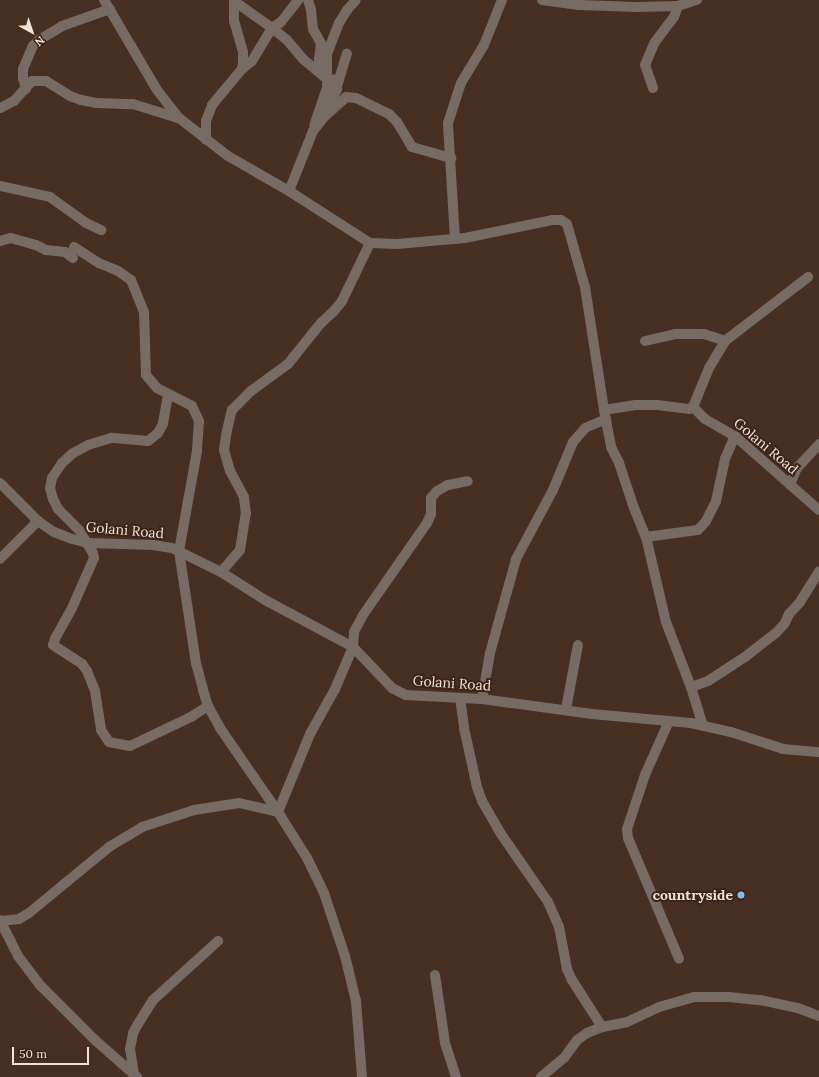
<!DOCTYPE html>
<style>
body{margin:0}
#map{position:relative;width:819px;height:1077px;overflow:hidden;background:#472f22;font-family:Lora,serif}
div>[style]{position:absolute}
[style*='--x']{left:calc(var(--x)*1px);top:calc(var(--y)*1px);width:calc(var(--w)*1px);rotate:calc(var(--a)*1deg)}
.minor>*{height:10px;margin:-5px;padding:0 5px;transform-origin:5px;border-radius:5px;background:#776b65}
.dots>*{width:11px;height:11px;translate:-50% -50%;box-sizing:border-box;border:2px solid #3c2519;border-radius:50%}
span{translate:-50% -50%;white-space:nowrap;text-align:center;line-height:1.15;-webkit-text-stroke:4px #3c2519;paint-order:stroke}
.street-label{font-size:14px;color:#f1e2da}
.poi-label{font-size:14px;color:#f1e2da;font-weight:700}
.right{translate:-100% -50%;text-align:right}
.north{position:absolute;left:12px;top:12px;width:40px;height:40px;-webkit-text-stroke:3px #3c2519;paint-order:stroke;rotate:140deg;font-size:11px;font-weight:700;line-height:16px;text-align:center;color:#f1e2da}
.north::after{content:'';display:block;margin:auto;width:14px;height:18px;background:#f1e2da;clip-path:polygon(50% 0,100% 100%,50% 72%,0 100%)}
.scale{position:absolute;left:12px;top:1047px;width:77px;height:18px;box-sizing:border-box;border:2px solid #f1e2da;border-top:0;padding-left:5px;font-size:12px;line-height:14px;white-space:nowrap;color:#f1e2da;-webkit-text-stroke:3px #3c2519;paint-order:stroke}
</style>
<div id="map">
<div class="minor">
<i style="--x:104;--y:0;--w:104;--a:59.5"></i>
<i style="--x:157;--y:90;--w:36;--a:52"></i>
<i style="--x:179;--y:118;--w:62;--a:37.8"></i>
<i style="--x:228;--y:156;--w:70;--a:29.8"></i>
<i style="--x:289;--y:191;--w:96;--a:32.7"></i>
<i style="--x:370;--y:243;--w:27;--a:2"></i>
<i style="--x:397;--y:244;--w:68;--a:-5"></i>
<i style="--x:465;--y:238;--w:90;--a:-11.6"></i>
<i style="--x:553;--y:220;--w:8;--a:0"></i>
<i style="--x:561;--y:220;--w:7;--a:34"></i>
<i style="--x:567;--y:224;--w:66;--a:74.1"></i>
<i style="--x:585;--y:287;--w:124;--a:81.2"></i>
<i style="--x:604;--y:410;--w:38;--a:79"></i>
<i style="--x:611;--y:447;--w:18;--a:63"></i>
<i style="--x:619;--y:463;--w:47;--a:71.6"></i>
<i style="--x:634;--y:508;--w:31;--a:68"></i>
<i style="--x:646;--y:537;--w:87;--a:76.8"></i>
<i style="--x:666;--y:622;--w:70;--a:69"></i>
<i style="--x:691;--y:687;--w:39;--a:73"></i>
<i style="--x:308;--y:0;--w:10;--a:73"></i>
<i style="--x:311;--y:10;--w:19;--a:84"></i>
<i style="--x:313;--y:29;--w:29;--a:61"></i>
<i style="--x:327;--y:54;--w:25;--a:90"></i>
<i style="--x:327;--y:79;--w:11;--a:5"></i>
<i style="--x:542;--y:0;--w:37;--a:8"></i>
<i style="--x:579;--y:5;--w:58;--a:2"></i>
<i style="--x:637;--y:7;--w:41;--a:-1.4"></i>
<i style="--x:678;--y:6;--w:20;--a:-18"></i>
<i style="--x:234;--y:1;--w:47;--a:35.4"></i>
<i style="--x:272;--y:28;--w:19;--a:39"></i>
<i style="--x:287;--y:40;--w:25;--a:50"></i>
<i style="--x:303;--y:59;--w:31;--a:40"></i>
<i style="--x:327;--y:79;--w:9;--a:90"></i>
<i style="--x:327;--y:88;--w:39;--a:109"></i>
<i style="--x:321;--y:43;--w:17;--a:97"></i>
<i style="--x:319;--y:60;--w:9;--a:36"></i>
<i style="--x:327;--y:54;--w:33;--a:-69"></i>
<i style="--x:339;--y:23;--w:15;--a:-58"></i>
<i style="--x:347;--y:10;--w:13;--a:-48"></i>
<i style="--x:242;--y:69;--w:13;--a:-39"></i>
<i style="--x:252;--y:61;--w:39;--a:-59"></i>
<i style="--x:272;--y:28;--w:11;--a:-34"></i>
<i style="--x:281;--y:22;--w:28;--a:-52"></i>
<i style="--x:337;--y:86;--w:34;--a:-73"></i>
<i style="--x:653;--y:88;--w:24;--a:-109"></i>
<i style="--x:645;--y:65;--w:25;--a:-67"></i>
<i style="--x:655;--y:42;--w:31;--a:-53"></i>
<i style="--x:674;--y:17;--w:12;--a:-70"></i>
<i style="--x:26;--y:89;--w:11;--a:-105"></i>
<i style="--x:23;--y:78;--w:9;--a:-90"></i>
<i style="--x:23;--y:69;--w:25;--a:-67"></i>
<i style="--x:33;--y:46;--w:8;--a:-45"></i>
<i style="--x:39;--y:40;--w:27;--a:-31"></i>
<i style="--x:62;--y:26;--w:51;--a:-19.5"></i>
<i style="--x:0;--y:108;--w:16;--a:-27"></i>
<i style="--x:14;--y:101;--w:27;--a:-48"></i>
<i style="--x:32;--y:81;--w:14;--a:0"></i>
<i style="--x:46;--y:81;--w:28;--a:32"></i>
<i style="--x:70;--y:96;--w:12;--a:20"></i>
<i style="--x:81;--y:100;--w:15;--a:11"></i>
<i style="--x:96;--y:103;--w:37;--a:2"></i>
<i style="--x:133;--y:104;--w:47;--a:17.3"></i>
<i style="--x:325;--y:113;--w:27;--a:-63"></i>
<i style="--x:337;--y:89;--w:2;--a:-117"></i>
<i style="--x:336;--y:87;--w:9;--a:174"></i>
<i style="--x:206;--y:140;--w:19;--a:-90"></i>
<i style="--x:206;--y:121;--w:17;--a:-69"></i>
<i style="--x:212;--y:105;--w:47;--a:-50.2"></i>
<i style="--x:242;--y:69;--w:6;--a:-81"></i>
<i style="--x:243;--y:63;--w:11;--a:-90"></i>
<i style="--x:243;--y:52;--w:32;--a:-106"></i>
<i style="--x:234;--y:21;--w:21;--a:-90"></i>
<i style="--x:0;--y:186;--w:51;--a:12.4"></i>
<i style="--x:50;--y:197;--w:44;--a:35.8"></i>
<i style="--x:86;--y:223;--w:17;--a:25"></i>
<i style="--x:289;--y:191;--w:65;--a:-68.2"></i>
<i style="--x:313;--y:131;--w:16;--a:-52"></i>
<i style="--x:323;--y:118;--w:31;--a:-42"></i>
<i style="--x:346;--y:97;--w:10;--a:6"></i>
<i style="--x:356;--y:98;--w:37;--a:26"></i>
<i style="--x:389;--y:114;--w:11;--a:45"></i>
<i style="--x:397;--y:122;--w:29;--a:59"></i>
<i style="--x:412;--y:147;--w:41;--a:15.8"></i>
<i style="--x:455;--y:239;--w:116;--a:-93.5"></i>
<i style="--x:448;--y:123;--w:42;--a:-72"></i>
<i style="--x:461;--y:83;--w:44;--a:-58.8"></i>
<i style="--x:484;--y:45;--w:48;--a:-68.2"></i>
<i style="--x:0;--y:241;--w:11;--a:-15"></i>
<i style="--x:11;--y:238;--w:26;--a:16"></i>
<i style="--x:36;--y:245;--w:11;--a:27"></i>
<i style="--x:46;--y:250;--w:19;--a:6"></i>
<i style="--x:65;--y:252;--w:10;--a:37"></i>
<i style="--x:74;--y:247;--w:30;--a:33"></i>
<i style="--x:99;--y:263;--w:21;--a:23"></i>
<i style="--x:118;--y:271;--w:16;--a:35"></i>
<i style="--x:131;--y:280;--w:35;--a:68"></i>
<i style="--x:144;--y:312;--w:63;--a:88.2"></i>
<i style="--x:146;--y:375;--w:17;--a:50"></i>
<i style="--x:157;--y:388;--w:39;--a:27"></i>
<i style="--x:192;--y:406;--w:17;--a:65"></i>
<i style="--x:199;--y:421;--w:30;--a:94"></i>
<i style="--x:197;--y:451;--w:102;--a:100.2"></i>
<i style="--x:179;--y:551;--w:113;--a:81.4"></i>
<i style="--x:196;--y:663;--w:28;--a:75"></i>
<i style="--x:203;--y:690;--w:17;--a:73"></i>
<i style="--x:208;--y:706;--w:25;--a:61"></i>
<i style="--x:220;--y:728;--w:102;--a:55.4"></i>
<i style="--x:278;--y:812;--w:54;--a:57.8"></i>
<i style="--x:307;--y:858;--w:39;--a:64"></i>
<i style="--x:324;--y:893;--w:66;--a:71.6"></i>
<i style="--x:345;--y:956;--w:46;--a:76.3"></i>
<i style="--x:356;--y:1001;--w:76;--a:85.5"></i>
<i style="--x:645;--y:341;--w:31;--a:-13"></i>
<i style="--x:675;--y:334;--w:29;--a:0"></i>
<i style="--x:704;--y:334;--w:22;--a:18"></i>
<i style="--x:168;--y:395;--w:29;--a:100"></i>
<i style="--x:163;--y:424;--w:10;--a:119"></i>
<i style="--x:158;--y:433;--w:13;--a:141"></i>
<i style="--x:148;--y:441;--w:37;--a:-175"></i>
<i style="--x:111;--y:438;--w:24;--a:163"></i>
<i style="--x:88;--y:445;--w:18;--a:151"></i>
<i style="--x:72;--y:454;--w:13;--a:138"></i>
<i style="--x:62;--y:463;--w:18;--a:124"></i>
<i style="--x:52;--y:478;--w:10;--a:101"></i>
<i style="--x:50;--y:488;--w:11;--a:75"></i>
<i style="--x:53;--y:499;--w:11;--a:63"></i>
<i style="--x:58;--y:509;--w:30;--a:45"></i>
<i style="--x:79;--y:530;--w:27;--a:59"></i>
<i style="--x:93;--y:553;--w:5;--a:79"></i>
<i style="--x:94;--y:558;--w:55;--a:113.7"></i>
<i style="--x:72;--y:608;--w:35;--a:119"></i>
<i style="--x:55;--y:639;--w:6;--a:108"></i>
<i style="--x:53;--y:645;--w:35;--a:33"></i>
<i style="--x:82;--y:664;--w:9;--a:54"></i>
<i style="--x:87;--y:671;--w:22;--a:68"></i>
<i style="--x:95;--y:691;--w:39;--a:81"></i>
<i style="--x:101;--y:730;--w:14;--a:56"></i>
<i style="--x:109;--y:742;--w:21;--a:11"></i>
<i style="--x:130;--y:746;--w:68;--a:-25.4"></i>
<i style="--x:191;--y:717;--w:20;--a:-33"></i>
<i style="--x:693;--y:407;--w:17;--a:45"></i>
<i style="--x:705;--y:419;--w:34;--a:30"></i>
<i style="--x:735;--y:436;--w:112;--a:41.4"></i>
<i style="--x:604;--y:410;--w:32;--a:-9"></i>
<i style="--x:636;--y:405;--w:21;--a:0"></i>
<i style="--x:657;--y:405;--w:32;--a:7"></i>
<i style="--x:689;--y:409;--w:4;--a:-27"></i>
<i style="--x:693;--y:407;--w:42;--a:-67.7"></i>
<i style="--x:709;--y:368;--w:31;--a:-59"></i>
<i style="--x:725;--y:341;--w:105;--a:-37.6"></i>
<i style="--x:0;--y:483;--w:54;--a:45"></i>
<i style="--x:38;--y:521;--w:19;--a:35"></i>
<i style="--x:54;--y:532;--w:19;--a:21"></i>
<i style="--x:72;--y:539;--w:16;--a:14"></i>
<i style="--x:88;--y:543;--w:65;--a:1.8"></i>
<i style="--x:153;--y:545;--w:19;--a:9"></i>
<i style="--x:172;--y:548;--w:55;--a:26.1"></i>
<i style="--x:221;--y:572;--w:52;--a:32.5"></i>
<i style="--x:265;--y:600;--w:100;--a:28.1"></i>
<i style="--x:353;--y:647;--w:57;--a:46.4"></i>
<i style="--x:392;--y:688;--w:16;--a:27"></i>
<i style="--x:406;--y:695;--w:76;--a:3"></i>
<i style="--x:482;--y:699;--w:111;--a:7.8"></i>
<i style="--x:592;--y:714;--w:99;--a:5.2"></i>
<i style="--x:691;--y:723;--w:41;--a:12.7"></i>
<i style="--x:731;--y:732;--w:55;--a:18.1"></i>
<i style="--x:783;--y:749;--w:36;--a:5"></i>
<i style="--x:790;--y:485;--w:18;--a:-68"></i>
<i style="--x:797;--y:468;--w:33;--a:-47"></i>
<i style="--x:646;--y:537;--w:52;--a:-7.7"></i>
<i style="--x:698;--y:530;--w:12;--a:-48"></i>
<i style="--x:706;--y:521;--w:22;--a:-63"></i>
<i style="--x:716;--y:501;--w:43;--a:-77.9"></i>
<i style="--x:725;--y:459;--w:25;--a:-67"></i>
<i style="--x:0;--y:559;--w:54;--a:-45"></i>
<i style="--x:221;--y:572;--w:29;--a:-49"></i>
<i style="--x:240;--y:550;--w:36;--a:-81"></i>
<i style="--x:246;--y:514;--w:17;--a:-97"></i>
<i style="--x:244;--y:497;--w:30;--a:-118"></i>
<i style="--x:230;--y:471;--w:22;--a:-106"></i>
<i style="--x:224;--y:450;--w:15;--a:-82"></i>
<i style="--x:226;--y:435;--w:26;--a:-77"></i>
<i style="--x:232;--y:410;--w:27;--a:-45"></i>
<i style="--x:251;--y:391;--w:46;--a:-36.1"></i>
<i style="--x:288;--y:364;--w:53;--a:-51.2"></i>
<i style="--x:321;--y:323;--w:18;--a:-43"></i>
<i style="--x:334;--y:311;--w:13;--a:-51"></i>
<i style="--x:342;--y:301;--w:64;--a:-64.2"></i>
<i style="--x:691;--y:687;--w:18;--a:-19"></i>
<i style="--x:708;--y:681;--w:44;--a:-33"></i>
<i style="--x:745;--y:657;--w:39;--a:-38"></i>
<i style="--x:776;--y:633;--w:13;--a:-48"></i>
<i style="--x:785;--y:623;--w:10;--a:-66"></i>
<i style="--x:789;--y:614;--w:16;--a:-47"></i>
<i style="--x:800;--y:602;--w:36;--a:-58"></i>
<i style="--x:460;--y:698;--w:30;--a:82"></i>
<i style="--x:464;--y:728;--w:60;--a:77.6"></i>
<i style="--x:477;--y:787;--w:15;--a:70"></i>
<i style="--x:482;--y:801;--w:38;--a:60"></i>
<i style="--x:501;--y:834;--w:83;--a:55.3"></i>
<i style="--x:548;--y:902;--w:27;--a:66"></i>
<i style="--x:559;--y:927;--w:43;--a:79.2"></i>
<i style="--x:567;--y:969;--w:12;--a:66"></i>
<i style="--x:572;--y:980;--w:56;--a:57.4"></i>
<i style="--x:482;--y:699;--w:47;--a:-80.1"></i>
<i style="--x:490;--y:653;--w:98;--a:-74.5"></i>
<i style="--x:516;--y:559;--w:78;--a:-61.8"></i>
<i style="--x:553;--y:490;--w:52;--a:-67.4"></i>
<i style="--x:573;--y:442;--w:18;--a:-49"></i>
<i style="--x:585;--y:428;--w:23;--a:-23"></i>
<i style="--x:566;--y:709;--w:65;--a:-79.4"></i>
<i style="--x:669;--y:721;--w:59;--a:114"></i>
<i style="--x:645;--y:775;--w:57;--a:108.4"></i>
<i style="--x:627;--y:829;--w:9;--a:84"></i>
<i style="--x:628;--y:838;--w:131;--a:67.1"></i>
<i style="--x:0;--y:920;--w:40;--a:63.4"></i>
<i style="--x:18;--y:956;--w:38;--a:53"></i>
<i style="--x:41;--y:986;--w:76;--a:45"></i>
<i style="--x:95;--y:1040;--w:56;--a:41.4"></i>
<i style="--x:1;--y:921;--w:18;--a:-6"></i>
<i style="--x:19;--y:919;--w:12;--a:-31"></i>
<i style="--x:29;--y:913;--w:104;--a:-39.5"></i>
<i style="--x:109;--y:847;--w:39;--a:-31"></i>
<i style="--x:142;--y:827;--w:55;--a:-18.1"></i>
<i style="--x:194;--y:810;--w:46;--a:-8.8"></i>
<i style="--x:239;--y:803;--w:40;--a:13"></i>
<i style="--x:278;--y:812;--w:84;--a:-67.7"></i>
<i style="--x:310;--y:734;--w:51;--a:-60.9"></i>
<i style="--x:335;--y:689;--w:46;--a:-66.8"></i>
<i style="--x:353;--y:647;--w:15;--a:-86"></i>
<i style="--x:354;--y:632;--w:19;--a:-62"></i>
<i style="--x:363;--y:615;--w:112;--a:-55.2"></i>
<i style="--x:427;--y:523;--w:10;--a:-66"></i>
<i style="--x:431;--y:514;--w:16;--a:-90"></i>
<i style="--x:431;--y:498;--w:9;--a:-49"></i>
<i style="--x:437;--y:491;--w:13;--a:-29"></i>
<i style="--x:448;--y:485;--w:20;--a:-11"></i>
<i style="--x:435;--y:975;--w:69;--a:81.6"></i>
<i style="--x:445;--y:1043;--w:36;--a:72"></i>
<i style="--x:134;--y:1074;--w:25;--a:-99"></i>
<i style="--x:130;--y:1049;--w:16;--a:-79"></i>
<i style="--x:133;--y:1033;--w:10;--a:-61"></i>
<i style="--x:138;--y:1024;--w:28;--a:-58"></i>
<i style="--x:153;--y:1000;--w:88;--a:-42.2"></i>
<i style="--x:541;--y:1077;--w:30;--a:-40"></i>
<i style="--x:564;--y:1058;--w:22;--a:-54"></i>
<i style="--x:577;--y:1040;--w:12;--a:-35"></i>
<i style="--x:587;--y:1033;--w:16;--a:-22"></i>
<i style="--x:602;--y:1027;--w:25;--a:-11"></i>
<i style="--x:627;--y:1022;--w:35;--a:-25"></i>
<i style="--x:659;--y:1007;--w:36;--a:-16"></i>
<i style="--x:694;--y:997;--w:35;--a:0"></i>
<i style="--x:729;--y:997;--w:31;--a:6"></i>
<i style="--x:760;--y:1000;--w:39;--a:12"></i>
<i style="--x:798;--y:1008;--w:22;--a:21"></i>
</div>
<div class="dots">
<i style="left:741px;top:895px;background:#7dbef9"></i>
</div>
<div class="street-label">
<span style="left:766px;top:446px;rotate:40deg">Golani Road</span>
<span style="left:125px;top:530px;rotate:5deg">Golani Road</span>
<span style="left:452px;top:683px;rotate:4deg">Golani Road</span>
</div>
<div class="poi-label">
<span class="right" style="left:733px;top:895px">countryside</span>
</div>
<div class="north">N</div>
<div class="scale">50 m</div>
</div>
